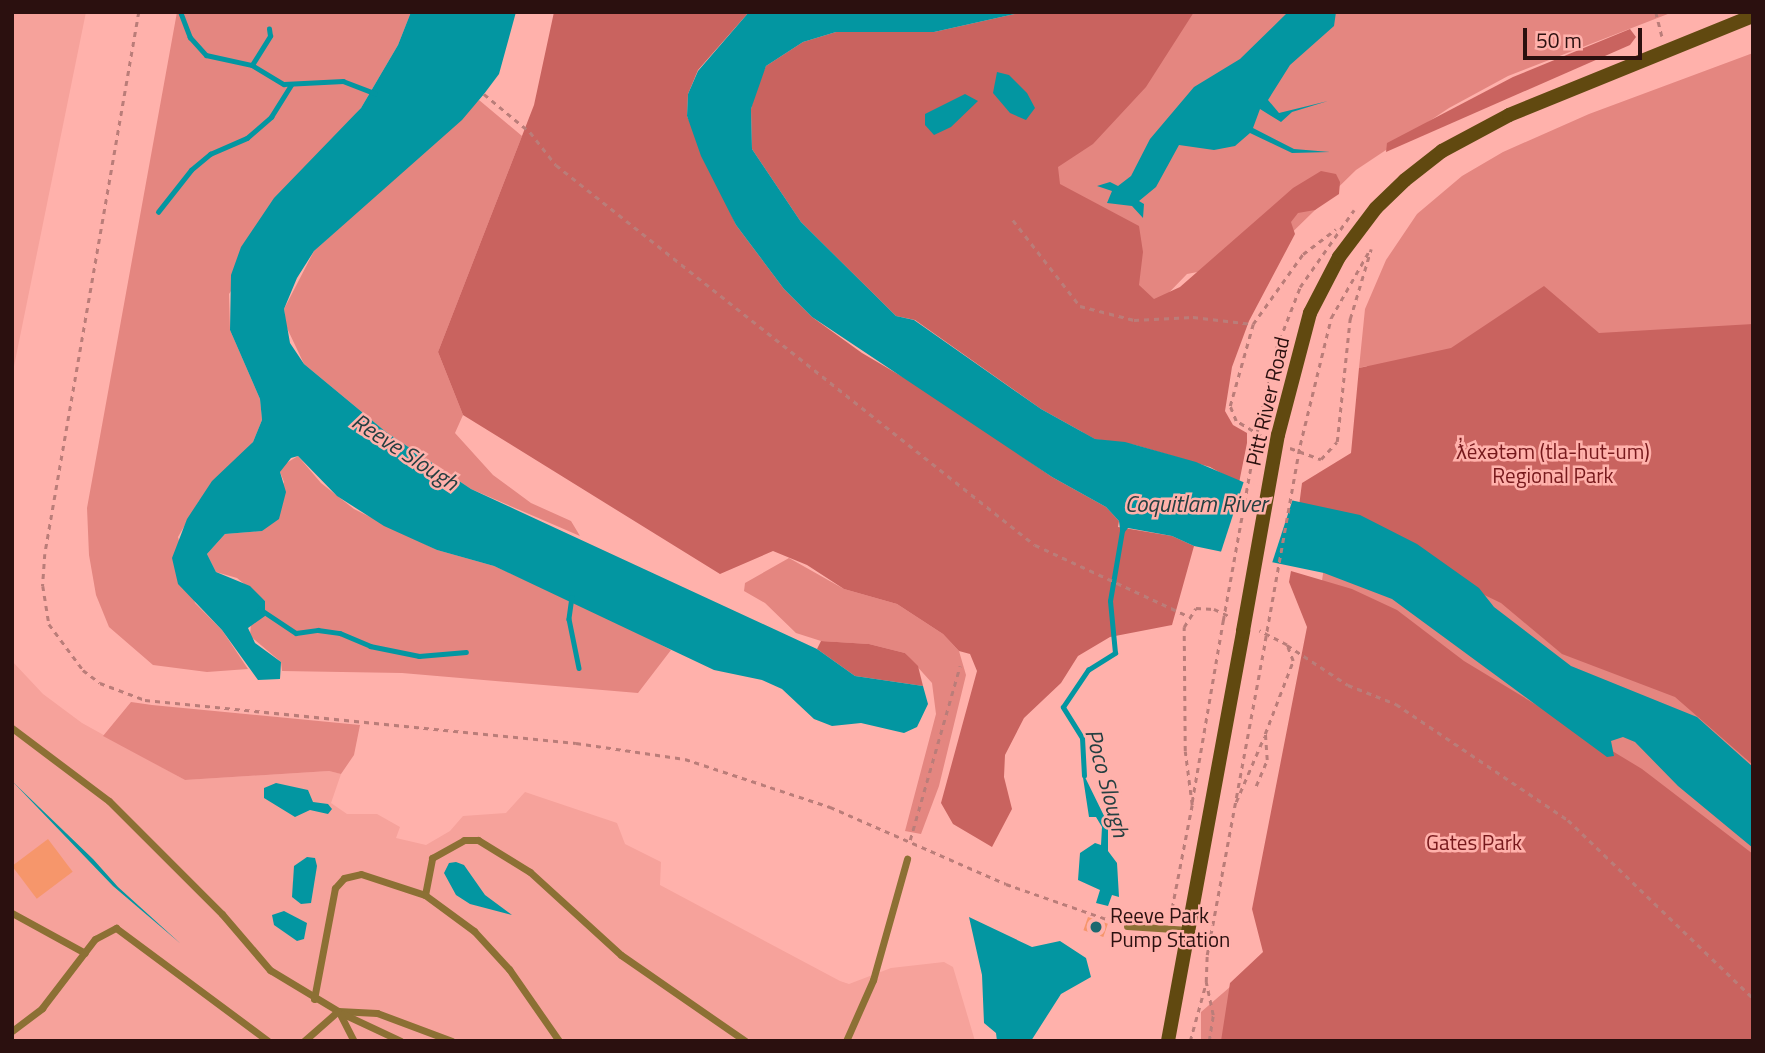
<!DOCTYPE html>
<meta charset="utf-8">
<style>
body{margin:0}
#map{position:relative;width:1765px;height:1053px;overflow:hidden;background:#ffb1ab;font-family:"Titillium Web",sans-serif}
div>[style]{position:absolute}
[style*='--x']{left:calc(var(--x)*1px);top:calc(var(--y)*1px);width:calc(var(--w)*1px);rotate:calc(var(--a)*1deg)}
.built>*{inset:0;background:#f6a29b}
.green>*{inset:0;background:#e48680}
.forest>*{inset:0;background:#c9635f}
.water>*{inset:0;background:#0396a1}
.pier>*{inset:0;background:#ffb1ab;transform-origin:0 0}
.stream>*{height:4.5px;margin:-2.25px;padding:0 2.25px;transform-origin:2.25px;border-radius:2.25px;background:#0396a1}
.building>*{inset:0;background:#f6966b;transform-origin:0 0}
.path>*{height:2.5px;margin-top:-1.25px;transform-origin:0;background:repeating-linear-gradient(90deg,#ba7d79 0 5px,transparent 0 10px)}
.lane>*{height:7px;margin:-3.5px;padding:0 3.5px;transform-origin:3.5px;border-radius:3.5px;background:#8c7034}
.secondary>*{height:14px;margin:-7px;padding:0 7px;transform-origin:7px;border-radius:7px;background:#614910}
.path-bridge>*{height:2.5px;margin-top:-1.25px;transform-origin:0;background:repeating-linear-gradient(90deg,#ba7d79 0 5px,transparent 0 10px)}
.secondary-bridge>*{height:14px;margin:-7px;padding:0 7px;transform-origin:7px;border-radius:7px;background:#614910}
.dots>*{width:19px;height:19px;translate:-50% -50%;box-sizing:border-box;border:4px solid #ffb1ab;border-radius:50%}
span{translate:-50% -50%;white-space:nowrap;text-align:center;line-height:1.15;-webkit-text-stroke:5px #ffb1ab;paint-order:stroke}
.street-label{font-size:21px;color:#2b100f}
.park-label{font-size:21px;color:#77191c}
.poi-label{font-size:21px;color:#2b100f}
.left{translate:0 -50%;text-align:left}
.water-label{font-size:23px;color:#253f41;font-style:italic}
.frame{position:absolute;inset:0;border:14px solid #2b100f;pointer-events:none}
.scale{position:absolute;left:1523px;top:28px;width:119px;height:32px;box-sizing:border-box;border:4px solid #2b100f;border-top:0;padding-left:9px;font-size:21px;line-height:24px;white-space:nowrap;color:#2b100f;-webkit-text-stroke:5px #ffb1ab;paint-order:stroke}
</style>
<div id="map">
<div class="built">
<i style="clip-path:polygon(12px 12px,86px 12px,12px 376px)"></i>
<i style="clip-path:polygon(12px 661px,43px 694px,82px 723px,185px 780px,329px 771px,341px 774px,331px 803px,347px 814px,377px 814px,400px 827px,396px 838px,426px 845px,450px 831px,463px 816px,506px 813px,525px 792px,617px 823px,625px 844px,661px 862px,660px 885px,840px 981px,849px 984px,891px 968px,944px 962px,953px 967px,975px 1041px,12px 1041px)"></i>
</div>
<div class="green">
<i style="clip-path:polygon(177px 12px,411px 12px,398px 45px,361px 108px,325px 150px,229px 294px,230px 330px,260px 399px,262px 420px,253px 442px,199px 501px,178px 537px,195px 603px,222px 630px,248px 669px,207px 672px,153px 665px,109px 627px,96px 595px,89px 555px,87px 508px)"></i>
<i style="clip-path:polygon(1063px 12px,1673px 12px,1508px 76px,1449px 108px,1356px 170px,1265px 259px,1187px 274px,1154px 308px,1118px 429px,1179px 516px,955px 321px)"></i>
<i style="clip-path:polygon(1753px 53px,1753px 1041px,1201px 1041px,1201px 1012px,1267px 955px,1334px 499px,1352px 452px,1367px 366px,1359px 368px,1365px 309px,1386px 260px,1417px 214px,1462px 176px,1503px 152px,1589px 114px)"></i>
<i style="clip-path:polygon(479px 100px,522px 136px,438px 352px,463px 415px,455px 433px,493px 475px,531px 503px,571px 521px,580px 536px,471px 489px,386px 432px,304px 364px,286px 326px,284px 309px,314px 251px)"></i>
<i style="clip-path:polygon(298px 456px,321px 483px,354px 509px,437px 550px,494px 566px,593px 610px,671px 650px,638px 693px,402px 673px,282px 671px,281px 662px,250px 636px,251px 623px,265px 615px,265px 601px,237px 578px,216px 572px,207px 554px,225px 534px,262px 531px,284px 482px,280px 472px,283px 465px)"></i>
<i style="clip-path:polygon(789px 558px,844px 589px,897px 604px,943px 634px,959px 651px,966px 675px,939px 786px,921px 834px,905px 831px,936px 714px,932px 683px,905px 653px,869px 644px,821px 641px,796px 633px,765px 603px,744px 591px,745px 583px)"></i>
<i style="clip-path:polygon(131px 702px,152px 705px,360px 725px,354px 755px,341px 774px,329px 771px,185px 780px,103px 736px)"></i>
</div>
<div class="forest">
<i style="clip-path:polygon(554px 12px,749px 12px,698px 70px,688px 94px,687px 116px,736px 225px,784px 289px,812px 317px,862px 353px,930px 393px,1052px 477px,1106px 507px,1119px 521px,1118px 527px,1172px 536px,1194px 546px,1172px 625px,1110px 637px,1078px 656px,1061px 683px,1024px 718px,1005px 755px,1004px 777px,1012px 809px,992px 847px,953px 824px,941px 803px,977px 671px,970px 654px,959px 651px,943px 634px,897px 604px,844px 589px,807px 565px,773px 551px,720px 574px,463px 415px,438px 352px,534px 105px)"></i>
<i style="clip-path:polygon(1024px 12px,1194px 12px,1146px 87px,1093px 144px,1058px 167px,1060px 184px,1139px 226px,1143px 252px,1139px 285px,1154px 299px,1180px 287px,1293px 188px,1321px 171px,1336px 174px,1340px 182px,1339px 194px,1315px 210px,1298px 213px,1291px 222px,1295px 234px,1249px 321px,1232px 367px,1225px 411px,1233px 425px,1247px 433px,1247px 443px,1239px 483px,1210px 467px,1135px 445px,1095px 439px,1041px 409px,915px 320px,896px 316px,801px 222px,752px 149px,751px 109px,757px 85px,766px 66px,803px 42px,836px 32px,934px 32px)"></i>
<i style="clip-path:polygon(1630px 29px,1636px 37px,1630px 45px,1386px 152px,1387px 143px,1513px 77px)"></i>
<i style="clip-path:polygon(1544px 286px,1599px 333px,1753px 324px,1753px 765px,1675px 697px,1562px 654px,1501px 603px,1299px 506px,1302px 483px,1351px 453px,1359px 368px,1451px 348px)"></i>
<i style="clip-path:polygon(1291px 571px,1352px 589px,1397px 610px,1464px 661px,1642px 769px,1753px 854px,1753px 1041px,1221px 1041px,1230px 983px,1263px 952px,1252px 909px,1307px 627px,1289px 582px)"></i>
<i style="clip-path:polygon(821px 641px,869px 644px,905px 653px,918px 666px,923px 686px,855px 676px,817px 649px)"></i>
</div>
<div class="water">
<i style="clip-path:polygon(411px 12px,516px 12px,499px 74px,484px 94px,462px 120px,314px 251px,297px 278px,284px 309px,290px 343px,304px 364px,386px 432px,471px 489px,817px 649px,855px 676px,923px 686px,928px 704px,917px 727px,904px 733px,861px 723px,832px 726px,814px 719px,782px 689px,762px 680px,714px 670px,494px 566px,437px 550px,384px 526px,337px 496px,298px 456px,291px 458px,280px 472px,286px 492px,279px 519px,262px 531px,225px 534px,207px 554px,216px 572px,250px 586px,265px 601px,265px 616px,248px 628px,255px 643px,281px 662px,280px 679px,258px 680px,222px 630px,178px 584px,172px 558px,187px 519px,212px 481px,253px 442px,262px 420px,260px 399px,230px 330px,231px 275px,241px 247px,274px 198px,361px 108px,398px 45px)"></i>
<i style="clip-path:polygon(749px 12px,1024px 12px,934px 32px,836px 32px,803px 42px,766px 66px,751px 109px,752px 149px,801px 222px,896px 316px,914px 320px,1041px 409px,1095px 439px,1125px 442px,1196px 462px,1281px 498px,1360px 515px,1417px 544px,1479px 588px,1494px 607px,1571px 666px,1697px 717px,1753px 767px,1753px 848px,1678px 786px,1635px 742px,1623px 737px,1611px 741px,1614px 756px,1607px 757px,1392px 599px,1324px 573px,1194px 546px,1172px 536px,1128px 528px,1121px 537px,1119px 521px,1106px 507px,1052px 477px,812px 317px,784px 289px,736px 225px,701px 156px,687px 116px,688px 94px,698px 71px)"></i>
<i style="clip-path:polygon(1288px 12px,1336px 12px,1334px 26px,1290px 65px,1268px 100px,1279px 113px,1328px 101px,1292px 112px,1281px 122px,1260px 109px,1253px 128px,1294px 149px,1330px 152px,1292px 153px,1250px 133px,1235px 146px,1214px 150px,1179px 145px,1156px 187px,1139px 201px,1144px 204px,1143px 218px,1132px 206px,1107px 203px,1112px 191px,1097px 186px,1110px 182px,1118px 186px,1131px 176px,1150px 139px,1194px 87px,1240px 59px)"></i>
<i style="clip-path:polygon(997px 72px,1009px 75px,1027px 93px,1035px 108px,1026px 120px,1010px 113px,993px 93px)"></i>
<i style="clip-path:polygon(965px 94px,978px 101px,951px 127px,934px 135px,925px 125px,925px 114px)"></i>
<i style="clip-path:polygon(1082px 771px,1108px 824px,1108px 851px,1117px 863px,1119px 897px,1112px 895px,1108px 906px,1096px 903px,1100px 890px,1078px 880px,1080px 853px,1095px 843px,1101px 845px,1102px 827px,1096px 817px,1089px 817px)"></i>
<i style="clip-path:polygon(12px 781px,93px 859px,118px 887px,181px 944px,113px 886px)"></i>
<i style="clip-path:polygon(276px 783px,308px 790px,313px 802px,328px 804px,332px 809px,328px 814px,310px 810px,295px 817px,264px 798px,264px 788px)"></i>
<i style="clip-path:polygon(307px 857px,315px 858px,317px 866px,311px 903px,301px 904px,292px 897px,294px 866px)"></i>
<i style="clip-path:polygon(456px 862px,464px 865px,485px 895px,512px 915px,470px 904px,456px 895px,444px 873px,449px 863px)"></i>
<i style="clip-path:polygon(284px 911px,307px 923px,304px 939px,297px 941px,274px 925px,272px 915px)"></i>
<i style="clip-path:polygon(969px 917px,1032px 947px,1060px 941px,1086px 958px,1091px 977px,1061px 994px,1031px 1041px,997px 1041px,996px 1033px,984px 1023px,982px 975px)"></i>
</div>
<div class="pier">
<i style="left:1244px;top:481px;width:52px;height:77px;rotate:18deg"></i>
</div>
<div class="stream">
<i style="--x:181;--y:13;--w:26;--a:69"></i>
<i style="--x:190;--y:37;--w:24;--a:48"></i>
<i style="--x:206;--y:55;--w:47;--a:12.3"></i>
<i style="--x:252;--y:65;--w:37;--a:31"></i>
<i style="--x:284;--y:84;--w:59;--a:-2.9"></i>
<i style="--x:343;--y:81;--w:34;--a:21"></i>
<i style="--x:252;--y:65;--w:34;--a:-58"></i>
<i style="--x:270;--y:36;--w:7;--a:-98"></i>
<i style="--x:158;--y:212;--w:53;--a:-51.8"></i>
<i style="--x:191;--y:170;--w:25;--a:-40"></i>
<i style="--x:210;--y:154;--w:40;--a:-23.4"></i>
<i style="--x:247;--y:138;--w:32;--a:-41"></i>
<i style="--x:271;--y:117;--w:38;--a:-58"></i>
<i style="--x:572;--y:597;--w:22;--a:98"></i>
<i style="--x:569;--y:619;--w:50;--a:78.5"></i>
<i style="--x:260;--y:609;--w:43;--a:33.7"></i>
<i style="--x:296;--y:633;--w:22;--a:-8"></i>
<i style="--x:318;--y:630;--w:22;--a:8"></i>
<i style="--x:340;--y:633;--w:33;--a:23"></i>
<i style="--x:370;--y:646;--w:50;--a:11.5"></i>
<i style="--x:419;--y:656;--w:47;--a:-4.9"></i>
<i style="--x:1084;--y:776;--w:38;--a:-93"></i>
<i style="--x:1082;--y:738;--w:36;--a:-122"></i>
<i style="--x:1063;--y:707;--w:45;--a:-56"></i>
<i style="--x:1088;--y:670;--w:32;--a:-32"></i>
<i style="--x:1115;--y:653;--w:52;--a:-95.5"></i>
<i style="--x:1110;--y:601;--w:71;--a:-80.3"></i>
</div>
<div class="building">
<i style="left:48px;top:839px;width:41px;height:45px;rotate:53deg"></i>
<i style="left:1088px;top:917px;width:21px;height:14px;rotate:19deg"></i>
</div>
<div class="path">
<i style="--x:139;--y:12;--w:550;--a:99.84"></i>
<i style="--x:45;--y:554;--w:32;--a:94"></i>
<i style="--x:43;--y:586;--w:38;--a:81"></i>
<i style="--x:49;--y:624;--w:57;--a:53.5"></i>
<i style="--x:83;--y:670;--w:21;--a:37"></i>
<i style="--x:100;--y:683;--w:48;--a:20.7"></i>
<i style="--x:145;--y:700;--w:433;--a:5.7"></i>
<i style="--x:576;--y:743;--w:110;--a:8.4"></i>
<i style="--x:685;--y:759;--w:153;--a:18.3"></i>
<i style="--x:830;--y:807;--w:192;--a:23.6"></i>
<i style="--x:1006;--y:884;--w:119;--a:19.2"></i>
<i style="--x:1656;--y:12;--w:25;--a:76"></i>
<i style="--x:484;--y:94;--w:60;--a:39.6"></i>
<i style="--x:530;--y:132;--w:42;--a:51.8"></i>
<i style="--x:556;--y:165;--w:611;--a:38.43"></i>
<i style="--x:1035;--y:545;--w:169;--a:24.9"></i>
<i style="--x:1013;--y:220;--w:109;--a:52.1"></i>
<i style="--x:1080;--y:306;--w:56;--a:14.5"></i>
<i style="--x:1134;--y:320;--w:59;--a:-2.9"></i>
<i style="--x:1193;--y:317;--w:60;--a:6.7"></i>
<i style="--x:1258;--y:426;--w:79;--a:-76.8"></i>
<i style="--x:1276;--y:349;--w:66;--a:-68.8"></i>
<i style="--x:1300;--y:287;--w:94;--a:-55"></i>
<i style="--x:1261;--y:436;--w:29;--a:-149"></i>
<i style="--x:1236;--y:421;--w:16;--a:-112"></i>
<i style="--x:1230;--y:406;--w:85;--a:-74.3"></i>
<i style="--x:1253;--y:324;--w:86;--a:-54.5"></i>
<i style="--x:1303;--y:254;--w:41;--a:-37.1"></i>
<i style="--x:1300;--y:445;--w:131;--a:-76.3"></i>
<i style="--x:1331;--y:318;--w:77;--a:-60.4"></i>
<i style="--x:1290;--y:448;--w:33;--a:20"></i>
<i style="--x:1321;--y:459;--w:23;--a:-47"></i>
<i style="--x:1337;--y:442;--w:124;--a:-84"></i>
<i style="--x:1350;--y:319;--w:73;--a:-73.3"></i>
<i style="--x:1287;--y:645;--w:73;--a:33.3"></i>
<i style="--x:1348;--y:685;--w:52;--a:21.6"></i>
<i style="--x:1396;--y:704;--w:207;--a:34"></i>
<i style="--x:1568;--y:820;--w:257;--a:43.9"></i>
<i style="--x:1256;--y:786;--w:28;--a:-67"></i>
<i style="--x:1267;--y:760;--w:26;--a:-94"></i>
<i style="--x:1265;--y:734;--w:78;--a:-69"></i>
<i style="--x:1293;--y:661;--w:17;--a:-111"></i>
<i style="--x:1287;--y:645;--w:31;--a:-153"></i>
<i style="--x:1192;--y:802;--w:184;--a:-80.3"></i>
<i style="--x:1236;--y:802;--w:71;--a:-66.7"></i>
<i style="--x:910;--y:840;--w:181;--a:-74"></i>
<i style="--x:1170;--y:918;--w:115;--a:-79"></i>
<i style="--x:1192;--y:805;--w:54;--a:-97.4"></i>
<i style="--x:1185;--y:751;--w:124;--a:-90.5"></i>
<i style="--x:1184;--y:627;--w:22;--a:-58"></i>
<i style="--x:1196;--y:608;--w:18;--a:3"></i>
<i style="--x:1214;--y:609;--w:19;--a:25"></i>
<i style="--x:1190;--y:1041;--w:60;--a:-74.6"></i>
<i style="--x:1209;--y:1041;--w:26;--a:-81"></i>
<i style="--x:1213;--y:1015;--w:34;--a:-102"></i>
<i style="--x:1206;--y:982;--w:27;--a:-88"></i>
<i style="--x:1207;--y:955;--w:319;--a:-79.5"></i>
</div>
<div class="lane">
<i style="--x:12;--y:728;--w:121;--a:37"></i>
<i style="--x:109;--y:801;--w:160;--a:45"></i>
<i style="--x:222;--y:914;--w:74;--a:49.4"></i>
<i style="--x:270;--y:970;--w:79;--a:31.1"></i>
<i style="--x:338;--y:1011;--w:39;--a:3"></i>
<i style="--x:377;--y:1013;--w:80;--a:20.5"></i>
<i style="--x:425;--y:895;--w:38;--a:-79"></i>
<i style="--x:432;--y:858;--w:37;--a:-29"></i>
<i style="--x:464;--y:840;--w:14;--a:0"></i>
<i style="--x:478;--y:840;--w:61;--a:31.6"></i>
<i style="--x:530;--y:872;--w:123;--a:42.4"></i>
<i style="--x:621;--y:955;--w:151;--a:34.7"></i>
<i style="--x:12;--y:913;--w:83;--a:28.7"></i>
<i style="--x:1127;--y:926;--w:62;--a:3.7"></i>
<i style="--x:314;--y:999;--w:113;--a:-79.3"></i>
<i style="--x:335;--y:888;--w:13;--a:-48"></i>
<i style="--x:344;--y:878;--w:17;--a:-13"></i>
<i style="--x:361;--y:874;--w:67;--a:18.2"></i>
<i style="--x:425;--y:895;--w:61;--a:36.3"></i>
<i style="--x:474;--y:931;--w:52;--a:47.4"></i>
<i style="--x:509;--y:969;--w:88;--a:55.2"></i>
<i style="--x:339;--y:1012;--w:68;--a:25.1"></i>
<i style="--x:339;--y:1012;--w:33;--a:63"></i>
<i style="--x:12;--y:1031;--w:38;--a:-37"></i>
<i style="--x:42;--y:1008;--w:87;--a:-52.5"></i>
<i style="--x:95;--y:939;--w:24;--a:-28"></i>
<i style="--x:116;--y:928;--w:189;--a:36.6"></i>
<i style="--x:304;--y:1041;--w:45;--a:-41.4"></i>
<i style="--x:846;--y:1041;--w:67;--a:-66.1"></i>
<i style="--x:873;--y:980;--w:126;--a:-74.3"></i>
</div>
<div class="secondary">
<i style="--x:1278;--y:435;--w:126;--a:-75.3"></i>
<i style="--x:1310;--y:313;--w:63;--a:-62.6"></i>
<i style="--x:1339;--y:257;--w:61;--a:-52.9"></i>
<i style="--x:1376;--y:208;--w:40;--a:-44"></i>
<i style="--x:1405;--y:180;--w:47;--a:-38.1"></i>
<i style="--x:1442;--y:151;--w:76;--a:-28.2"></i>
<i style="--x:1509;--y:115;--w:263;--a:-22.1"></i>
<i style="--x:1168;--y:1041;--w:417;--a:-79.6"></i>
</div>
<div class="path-bridge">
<i style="--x:1223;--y:621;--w:198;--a:-79.8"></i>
<i style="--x:1265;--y:641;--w:199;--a:-79.9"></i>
</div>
<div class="secondary-bridge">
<i style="--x:1243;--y:631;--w:199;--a:-79.9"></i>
</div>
<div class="dots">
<i style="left:1096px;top:927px;background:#1d6970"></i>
</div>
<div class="street-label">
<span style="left:1267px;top:401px;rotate:-77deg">Pitt River Road</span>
</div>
<div class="park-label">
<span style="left:1553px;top:463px">ƛ̓éxətəm (tla-hut-um)<br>Regional Park</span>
<span style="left:1474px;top:842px">Gates Park</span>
</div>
<div class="poi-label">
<span class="left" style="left:1110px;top:927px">Reeve Park<br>Pump Station</span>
</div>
<div class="water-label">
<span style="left:405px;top:452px;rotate:33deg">Reeve Slough</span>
<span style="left:1196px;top:504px">Coquitlam River</span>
<span style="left:1107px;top:783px;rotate:75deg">Poco Slough</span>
</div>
<div class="frame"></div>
<div class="scale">50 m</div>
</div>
